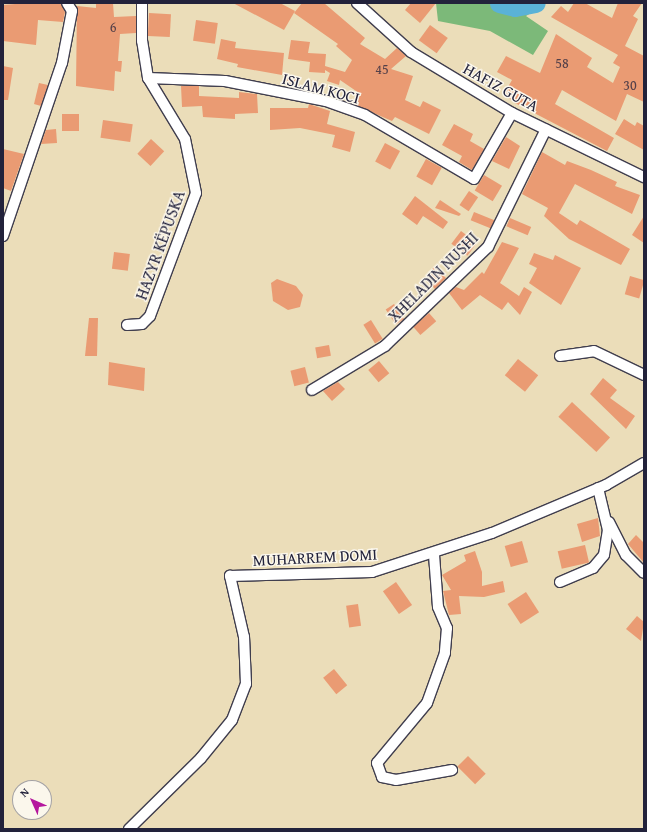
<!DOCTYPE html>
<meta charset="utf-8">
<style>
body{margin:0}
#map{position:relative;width:647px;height:832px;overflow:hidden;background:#ebddb9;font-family:"Gentium Book Plus",serif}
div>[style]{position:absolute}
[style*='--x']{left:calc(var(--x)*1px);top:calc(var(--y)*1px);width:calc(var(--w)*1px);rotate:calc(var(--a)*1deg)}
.forest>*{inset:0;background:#7cb979}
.river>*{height:19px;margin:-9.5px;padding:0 9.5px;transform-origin:9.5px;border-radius:9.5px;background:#5ab2d7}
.building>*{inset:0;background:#ea9b73;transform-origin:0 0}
.roads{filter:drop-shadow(1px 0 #403e4e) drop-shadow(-1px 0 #403e4e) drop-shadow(0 1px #403e4e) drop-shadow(0 -1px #403e4e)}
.minor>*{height:10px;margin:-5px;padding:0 5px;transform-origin:5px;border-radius:5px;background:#fff}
span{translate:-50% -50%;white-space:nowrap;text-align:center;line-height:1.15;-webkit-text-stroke:3px #fbf7ec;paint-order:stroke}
.number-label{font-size:14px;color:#544049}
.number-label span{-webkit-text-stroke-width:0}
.street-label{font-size:16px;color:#22223b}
.frame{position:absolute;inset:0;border:4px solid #22223b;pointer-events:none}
.north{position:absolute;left:12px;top:780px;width:40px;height:40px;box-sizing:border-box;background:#fbf7ec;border:1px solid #a4a2a5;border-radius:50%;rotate:315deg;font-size:11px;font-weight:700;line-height:16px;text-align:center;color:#22223b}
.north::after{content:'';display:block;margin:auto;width:14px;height:18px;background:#b5179e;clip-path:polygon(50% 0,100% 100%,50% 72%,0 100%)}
</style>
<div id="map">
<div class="forest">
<i style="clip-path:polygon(436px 3px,547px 3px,526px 16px,548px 31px,533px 55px,490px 31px,438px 21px)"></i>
</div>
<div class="river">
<i style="--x:499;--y:3;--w:16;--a:14"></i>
<i style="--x:515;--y:7;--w:21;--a:-11"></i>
</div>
<div class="building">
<i style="clip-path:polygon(27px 3px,61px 3px,65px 12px,63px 22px,38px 20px,36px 45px,3px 41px,3px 5px)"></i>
<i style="clip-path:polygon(96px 3px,113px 3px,114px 17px,136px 16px,136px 33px,120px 34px,118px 61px,122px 61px,121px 72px,115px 71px,114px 91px,76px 86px,77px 6px,96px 8px)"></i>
<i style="clip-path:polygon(233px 3px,280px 3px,295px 11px,284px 30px)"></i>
<i style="clip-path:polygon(302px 3px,324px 3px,365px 38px,360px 44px,385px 59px,397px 48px,406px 56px,391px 69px,413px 76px,405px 100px,420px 107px,423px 101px,441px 110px,429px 134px,395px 117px,392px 121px,355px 105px,359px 93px,340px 80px,339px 85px,327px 81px,330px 73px,325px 70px,325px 73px,309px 72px,310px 62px,288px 59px,291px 40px,310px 42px,308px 53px,326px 54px,325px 66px,345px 72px,352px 60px,336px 46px,338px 44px,294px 13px)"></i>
<i style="clip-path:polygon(411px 3px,436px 3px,420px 23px,405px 10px)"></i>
<i style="clip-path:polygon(574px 3px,585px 3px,612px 18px,618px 3px,642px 3px,633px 16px,638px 19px,625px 46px,644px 56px,644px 102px,627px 94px,616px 121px,562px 90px,555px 104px,614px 138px,607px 151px,515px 103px,504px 94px,512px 80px,497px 72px,506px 56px,540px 73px,556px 34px,592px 58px,587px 67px,613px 83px,620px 67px,613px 63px,618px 55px,551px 17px,561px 6px,568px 12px)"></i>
<i style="left:149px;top:13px;width:22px;height:23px;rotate:3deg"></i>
<i style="left:196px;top:20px;width:22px;height:21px;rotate:8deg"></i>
<i style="left:430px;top:25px;width:22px;height:19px;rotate:36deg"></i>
<i style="clip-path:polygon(221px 39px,236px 42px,235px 48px,284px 53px,282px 75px,237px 67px,238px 64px,217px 59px)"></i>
<i style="clip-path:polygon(3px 66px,13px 68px,8px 100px,3px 100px)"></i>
<i style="clip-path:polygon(288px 76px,297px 78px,295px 88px,285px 85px)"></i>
<i style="clip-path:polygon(39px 83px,48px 85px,41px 106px,34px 104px)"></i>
<i style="clip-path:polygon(181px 86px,199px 86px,199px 96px,239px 98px,239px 92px,257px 94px,258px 113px,235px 114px,235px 119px,203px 117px,202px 106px,182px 107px)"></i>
<i style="clip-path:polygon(309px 104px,330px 111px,327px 124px,355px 132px,350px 152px,332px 147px,335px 135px,300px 128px,270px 130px,270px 108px,308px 108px)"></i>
<i style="left:62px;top:114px;width:17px;height:17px"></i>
<i style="clip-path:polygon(624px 119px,635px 126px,637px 122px,644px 126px,644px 150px,615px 134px)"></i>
<i style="left:103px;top:120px;width:30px;height:18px;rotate:8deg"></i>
<i style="clip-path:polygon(454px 124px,473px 134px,470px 141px,484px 149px,472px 170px,459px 162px,462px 156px,442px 145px)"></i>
<i style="clip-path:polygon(56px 129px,57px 143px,41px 144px,46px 130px)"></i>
<i style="clip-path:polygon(506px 137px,520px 146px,509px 169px,492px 161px)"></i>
<i style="left:151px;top:139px;width:18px;height:20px;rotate:43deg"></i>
<i style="left:385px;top:143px;width:17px;height:21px;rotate:28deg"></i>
<i style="clip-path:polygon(3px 149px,24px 154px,11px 191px,3px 188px)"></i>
<i style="clip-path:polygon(542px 152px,565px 165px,567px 161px,591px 170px,617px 182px,615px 186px,640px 195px,632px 214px,575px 184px,559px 213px,577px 225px,580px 220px,630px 249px,621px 265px,569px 239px,544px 216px,548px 208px,522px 194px)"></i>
<i style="left:426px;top:159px;width:18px;height:20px;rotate:29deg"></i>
<i style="left:484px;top:175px;width:21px;height:18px;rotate:31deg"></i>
<i style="left:469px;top:191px;width:11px;height:17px;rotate:34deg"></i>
<i style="clip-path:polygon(415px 196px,448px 222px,443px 229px,423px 216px,417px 225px,402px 214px)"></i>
<i style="clip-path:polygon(440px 200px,461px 214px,459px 216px,435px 208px)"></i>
<i style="left:474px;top:212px;width:22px;height:9px;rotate:22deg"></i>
<i style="clip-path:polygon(644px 216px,644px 243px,632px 235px)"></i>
<i style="left:510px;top:218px;width:23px;height:9px;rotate:23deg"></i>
<i style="left:461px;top:231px;width:20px;height:16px;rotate:37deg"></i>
<i style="clip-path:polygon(502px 242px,519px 248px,500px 283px,519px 296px,524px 287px,532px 292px,520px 315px,508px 302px,502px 310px,480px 295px,462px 310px,449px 293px,456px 287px,464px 290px,482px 272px,484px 274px)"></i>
<i style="left:114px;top:252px;width:16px;height:17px;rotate:7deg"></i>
<i style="clip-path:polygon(534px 253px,553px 260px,555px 255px,581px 268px,561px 305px,529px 283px,537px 268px,529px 264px)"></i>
<i style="clip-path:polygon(434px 267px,446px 278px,435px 289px,425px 279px)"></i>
<i style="left:630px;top:276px;width:15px;height:19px;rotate:16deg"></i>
<i style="clip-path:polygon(277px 279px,296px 286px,303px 295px,300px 307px,288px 310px,273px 301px,271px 283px)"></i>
<i style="left:394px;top:304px;width:18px;height:10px;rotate:56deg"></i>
<i style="left:429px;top:313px;width:11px;height:21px;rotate:49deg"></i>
<i style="clip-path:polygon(89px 318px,98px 318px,97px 356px,85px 356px)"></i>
<i style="left:371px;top:320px;width:22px;height:9px;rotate:58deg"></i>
<i style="left:329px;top:345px;width:11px;height:14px;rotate:80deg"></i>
<i style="left:518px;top:359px;width:26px;height:21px;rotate:39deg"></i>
<i style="left:379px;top:361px;width:16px;height:14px;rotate:50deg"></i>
<i style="clip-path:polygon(109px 362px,145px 368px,144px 391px,108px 385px)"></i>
<i style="left:305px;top:367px;width:16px;height:15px;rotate:76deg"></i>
<i style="clip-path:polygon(603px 378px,617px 390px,610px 398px,635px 416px,626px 429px,590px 394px)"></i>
<i style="clip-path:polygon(338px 382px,345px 389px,332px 401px,323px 391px)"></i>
<i style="left:572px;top:402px;width:52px;height:20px;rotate:43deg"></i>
<i style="clip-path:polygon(598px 518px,600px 536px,582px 542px,577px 524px)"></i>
<i style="clip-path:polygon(636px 535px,644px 543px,644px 563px,628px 544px)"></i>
<i style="left:522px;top:541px;width:22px;height:18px;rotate:74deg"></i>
<i style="left:585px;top:545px;width:18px;height:28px;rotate:77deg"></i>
<i style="clip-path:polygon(475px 551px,482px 572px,482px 586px,503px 581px,505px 592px,484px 597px,459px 596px,461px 614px,449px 615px,443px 591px,451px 590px,442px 575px,466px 561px,464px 555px)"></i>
<i style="left:396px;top:582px;width:28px;height:16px;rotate:55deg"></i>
<i style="left:526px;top:592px;width:24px;height:22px;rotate:57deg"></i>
<i style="left:358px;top:604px;width:22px;height:12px;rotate:82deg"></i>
<i style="clip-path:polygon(637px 616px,644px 622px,641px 641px,626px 629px)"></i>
<i style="left:334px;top:669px;width:21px;height:14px;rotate:51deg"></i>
<i style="left:468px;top:756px;width:25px;height:15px;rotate:45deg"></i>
</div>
<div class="roads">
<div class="minor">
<i style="--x:357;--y:3;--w:73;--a:42.2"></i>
<i style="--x:411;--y:52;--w:118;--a:31.1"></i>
<i style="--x:512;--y:113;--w:147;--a:25.9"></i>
<i style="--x:148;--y:78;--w:77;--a:2.2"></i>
<i style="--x:225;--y:81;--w:103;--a:11.2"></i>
<i style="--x:326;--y:101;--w:41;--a:19.7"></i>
<i style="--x:365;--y:115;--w:126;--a:30.4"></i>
<i style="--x:474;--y:179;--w:76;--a:-60.1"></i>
<i style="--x:3;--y:236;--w:183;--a:-71.2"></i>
<i style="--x:62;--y:63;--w:53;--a:-79.1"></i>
<i style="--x:72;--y:11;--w:9;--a:-122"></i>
<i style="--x:127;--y:325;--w:15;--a:-4"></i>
<i style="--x:142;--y:324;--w:11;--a:-45"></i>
<i style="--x:150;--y:316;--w:131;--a:-69.5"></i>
<i style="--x:196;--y:193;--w:55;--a:-101.5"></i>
<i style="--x:185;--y:139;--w:71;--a:-121.2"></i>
<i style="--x:148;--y:78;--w:37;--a:-99"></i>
<i style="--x:142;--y:41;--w:38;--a:-90"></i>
<i style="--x:560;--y:356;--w:34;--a:-8"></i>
<i style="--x:594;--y:351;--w:55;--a:25.6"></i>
<i style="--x:312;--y:390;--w:85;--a:-31.1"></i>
<i style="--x:385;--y:346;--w:143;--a:-43.9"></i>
<i style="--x:488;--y:247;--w:131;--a:-63.8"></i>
<i style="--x:609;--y:522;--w:37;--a:63"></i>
<i style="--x:626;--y:555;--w:25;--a:45"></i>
<i style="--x:434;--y:555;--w:52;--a:85.6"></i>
<i style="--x:438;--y:607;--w:23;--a:67"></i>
<i style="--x:447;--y:628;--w:25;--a:95"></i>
<i style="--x:445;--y:653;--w:53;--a:109.8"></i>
<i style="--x:427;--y:703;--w:78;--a:129.8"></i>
<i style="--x:377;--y:763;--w:15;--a:70"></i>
<i style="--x:382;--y:777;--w:14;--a:12"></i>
<i style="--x:396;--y:780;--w:57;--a:-10.1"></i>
<i style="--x:560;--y:582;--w:36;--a:-23"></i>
<i style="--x:593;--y:568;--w:17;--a:-50"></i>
<i style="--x:604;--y:555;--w:25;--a:-81"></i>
<i style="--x:608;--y:530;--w:43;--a:-103.4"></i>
<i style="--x:129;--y:829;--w:101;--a:-44.6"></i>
<i style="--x:201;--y:758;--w:49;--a:-50.8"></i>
<i style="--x:232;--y:720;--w:39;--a:-69"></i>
<i style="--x:246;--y:684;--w:47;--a:-92.4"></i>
<i style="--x:244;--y:637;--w:63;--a:-102.9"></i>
<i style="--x:230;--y:576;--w:142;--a:-1.6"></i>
<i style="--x:372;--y:572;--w:126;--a:-18"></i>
<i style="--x:492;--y:533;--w:124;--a:-22.8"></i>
<i style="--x:606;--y:485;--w:44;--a:-30.1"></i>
</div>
</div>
<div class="number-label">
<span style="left:113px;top:27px">6</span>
<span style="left:562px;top:63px">58</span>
<span style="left:382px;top:69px">45</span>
<span style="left:630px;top:85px">30</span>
</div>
<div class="street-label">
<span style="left:501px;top:87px;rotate:29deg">HAFIZ GUTA</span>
<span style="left:321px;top:88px;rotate:15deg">ISLAM KOCI</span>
<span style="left:160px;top:245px;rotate:-70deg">HAZYR KËPUSKA</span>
<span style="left:433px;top:277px;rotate:-45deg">XHELADIN NUSHI</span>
<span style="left:315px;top:557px;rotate:-3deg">MUHARREM DOMI</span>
</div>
<div class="frame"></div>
<div class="north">N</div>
</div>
